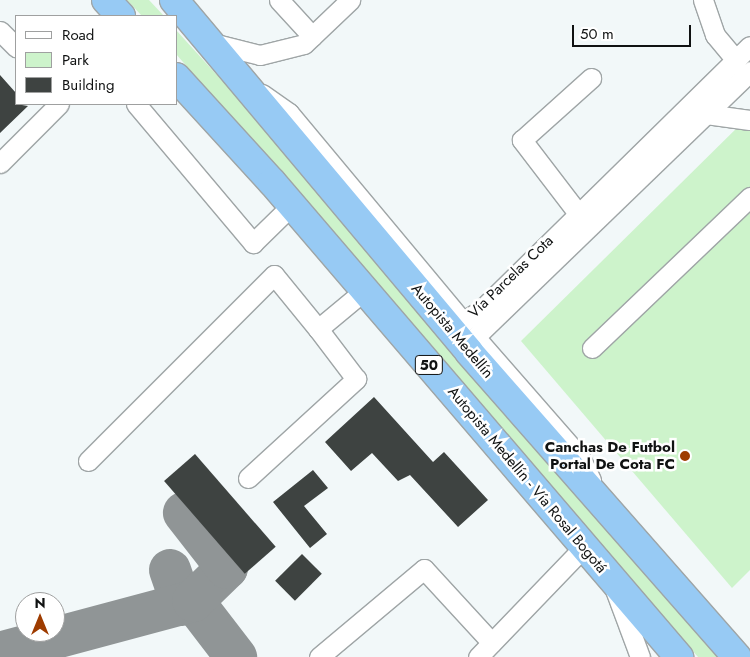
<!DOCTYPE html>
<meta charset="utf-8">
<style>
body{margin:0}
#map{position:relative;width:750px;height:657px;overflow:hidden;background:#f2f8f9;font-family:Jost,sans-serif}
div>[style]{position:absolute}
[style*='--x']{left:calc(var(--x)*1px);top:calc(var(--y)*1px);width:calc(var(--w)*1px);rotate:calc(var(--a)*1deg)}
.green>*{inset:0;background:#cdf3cb}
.taxiway>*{height:42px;margin:-21px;padding:0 21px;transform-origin:21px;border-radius:21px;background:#909596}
.building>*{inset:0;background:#3e4341;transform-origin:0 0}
.roads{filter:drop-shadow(1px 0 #9fa5a6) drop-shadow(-1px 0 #9fa5a6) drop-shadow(0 1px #9fa5a6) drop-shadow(0 -1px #9fa5a6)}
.minor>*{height:19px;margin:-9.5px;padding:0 9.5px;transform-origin:9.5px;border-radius:9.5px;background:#fff}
.highway>*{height:28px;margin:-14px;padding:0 14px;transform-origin:14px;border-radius:14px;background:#97caf4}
.dots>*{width:14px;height:14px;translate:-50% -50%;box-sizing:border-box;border:2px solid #fff;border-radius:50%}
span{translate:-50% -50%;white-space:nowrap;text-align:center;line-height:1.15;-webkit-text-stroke:5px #fff;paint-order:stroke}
.shield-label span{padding:1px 4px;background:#fff;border:1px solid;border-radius:4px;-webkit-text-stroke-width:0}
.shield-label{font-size:14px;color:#101212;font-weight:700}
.street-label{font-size:15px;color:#101212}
.poi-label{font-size:15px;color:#101212;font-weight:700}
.right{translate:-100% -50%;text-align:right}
.legend{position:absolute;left:15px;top:15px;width:162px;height:90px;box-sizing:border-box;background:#fff;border:1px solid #9fa0a0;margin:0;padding:6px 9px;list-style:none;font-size:15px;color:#101212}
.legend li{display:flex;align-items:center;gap:10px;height:25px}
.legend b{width:25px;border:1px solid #9fa0a0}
.north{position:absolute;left:15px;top:592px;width:50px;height:50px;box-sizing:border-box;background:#fff;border:1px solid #9fa0a0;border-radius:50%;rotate:0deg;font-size:14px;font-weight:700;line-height:20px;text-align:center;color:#101212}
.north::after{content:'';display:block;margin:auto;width:18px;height:22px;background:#9e3c00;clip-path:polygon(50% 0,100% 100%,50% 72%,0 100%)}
.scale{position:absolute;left:572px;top:25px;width:119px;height:22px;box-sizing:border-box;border:2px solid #101212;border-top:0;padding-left:6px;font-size:15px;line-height:18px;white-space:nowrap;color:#101212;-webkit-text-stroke:4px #fff;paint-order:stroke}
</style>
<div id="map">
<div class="green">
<i style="clip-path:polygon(127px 0,149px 0,164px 16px,142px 16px)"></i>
<i style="clip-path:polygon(176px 30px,245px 106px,718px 657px,698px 657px,176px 54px)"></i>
<i style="clip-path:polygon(750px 115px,750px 570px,732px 588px,521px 341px)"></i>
</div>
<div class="taxiway">
<i style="--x:170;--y:570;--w:37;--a:71"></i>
<i style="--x:193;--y:601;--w:71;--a:52.5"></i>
<i style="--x:3;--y:652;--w:197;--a:-15"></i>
<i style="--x:193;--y:601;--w:47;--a:-44.1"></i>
<i style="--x:227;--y:568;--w:70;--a:-128"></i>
</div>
<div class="building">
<i style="clip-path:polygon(0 75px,16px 93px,16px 104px,28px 106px,0 133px)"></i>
<i style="clip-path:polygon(374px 397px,433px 462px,444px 452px,488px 500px,458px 527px,410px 475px,398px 481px,372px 453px,351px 471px,325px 442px)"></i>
<i style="left:195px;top:454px;width:123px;height:41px;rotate:49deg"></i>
<i style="clip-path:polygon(313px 470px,328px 488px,304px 506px,327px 534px,310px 548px,273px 502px)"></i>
<i style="left:302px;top:554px;width:28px;height:38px;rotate:45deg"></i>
</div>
<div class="roads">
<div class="minor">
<i style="--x:279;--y:0;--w:49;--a:47.5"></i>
<i style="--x:703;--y:0;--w:37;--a:71"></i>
<i style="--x:715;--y:35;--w:33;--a:50"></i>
<i style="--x:0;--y:31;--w:23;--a:45"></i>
<i style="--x:212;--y:43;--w:49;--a:14"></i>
<i style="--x:260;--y:55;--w:45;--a:-14"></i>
<i style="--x:304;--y:44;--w:64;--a:-43.7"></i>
<i style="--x:262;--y:94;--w:33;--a:35"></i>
<i style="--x:289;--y:113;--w:272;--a:50.2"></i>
<i style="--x:463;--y:322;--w:23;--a:-34"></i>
<i style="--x:482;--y:309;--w:375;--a:-44.5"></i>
<i style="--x:136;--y:104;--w:182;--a:49.9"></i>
<i style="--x:253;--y:243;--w:54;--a:-44.3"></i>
<i style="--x:706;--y:114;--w:44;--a:7.8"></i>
<i style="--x:0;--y:163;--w:83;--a:-45"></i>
<i style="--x:577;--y:212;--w:91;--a:-127.4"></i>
<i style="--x:522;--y:140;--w:93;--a:-41.9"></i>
<i style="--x:592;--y:348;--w:219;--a:-43.7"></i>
<i style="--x:88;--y:461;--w:263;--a:-45"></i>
<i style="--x:274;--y:275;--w:70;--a:50.8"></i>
<i style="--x:318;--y:329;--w:61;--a:-39.7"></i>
<i style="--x:248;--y:478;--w:147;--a:-42.5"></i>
<i style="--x:356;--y:379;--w:63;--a:-127.2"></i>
<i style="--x:591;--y:480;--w:25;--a:-116"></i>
<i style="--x:580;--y:457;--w:159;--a:-131.2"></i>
<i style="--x:475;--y:337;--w:383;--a:-44"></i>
<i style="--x:614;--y:587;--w:75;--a:69.6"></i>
<i style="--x:319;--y:657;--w:137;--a:-40"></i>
<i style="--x:424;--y:569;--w:100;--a:47.4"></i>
<i style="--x:478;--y:657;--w:153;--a:-46.1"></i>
</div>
<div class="highway">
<i style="--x:106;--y:0;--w:22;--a:47"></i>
<i style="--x:174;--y:0;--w:459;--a:50"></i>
<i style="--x:469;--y:352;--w:406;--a:48.7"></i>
<i style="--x:176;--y:77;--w:142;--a:47.6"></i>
<i style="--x:272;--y:182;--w:626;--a:49.41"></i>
</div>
</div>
<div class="dots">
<i style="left:685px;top:456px;background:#9e3c00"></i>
</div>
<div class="shield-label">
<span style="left:429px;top:365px">50</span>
</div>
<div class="street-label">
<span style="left:511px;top:277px;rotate:-44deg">Vía Parcelas Cota</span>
<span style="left:452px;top:331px;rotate:50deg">Autopista Medellín</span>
<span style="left:527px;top:480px;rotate:50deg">Autopista Medellín - Vía Rosal Bogotá</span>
</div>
<div class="poi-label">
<span class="right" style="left:675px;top:456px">Canchas De Futbol<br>Portal De Cota FC</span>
</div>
<ul class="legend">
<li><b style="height:6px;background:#fff"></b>Road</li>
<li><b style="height:14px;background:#cdf3cb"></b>Park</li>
<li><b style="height:14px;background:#3e4341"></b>Building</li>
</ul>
<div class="north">N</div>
<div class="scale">50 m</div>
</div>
